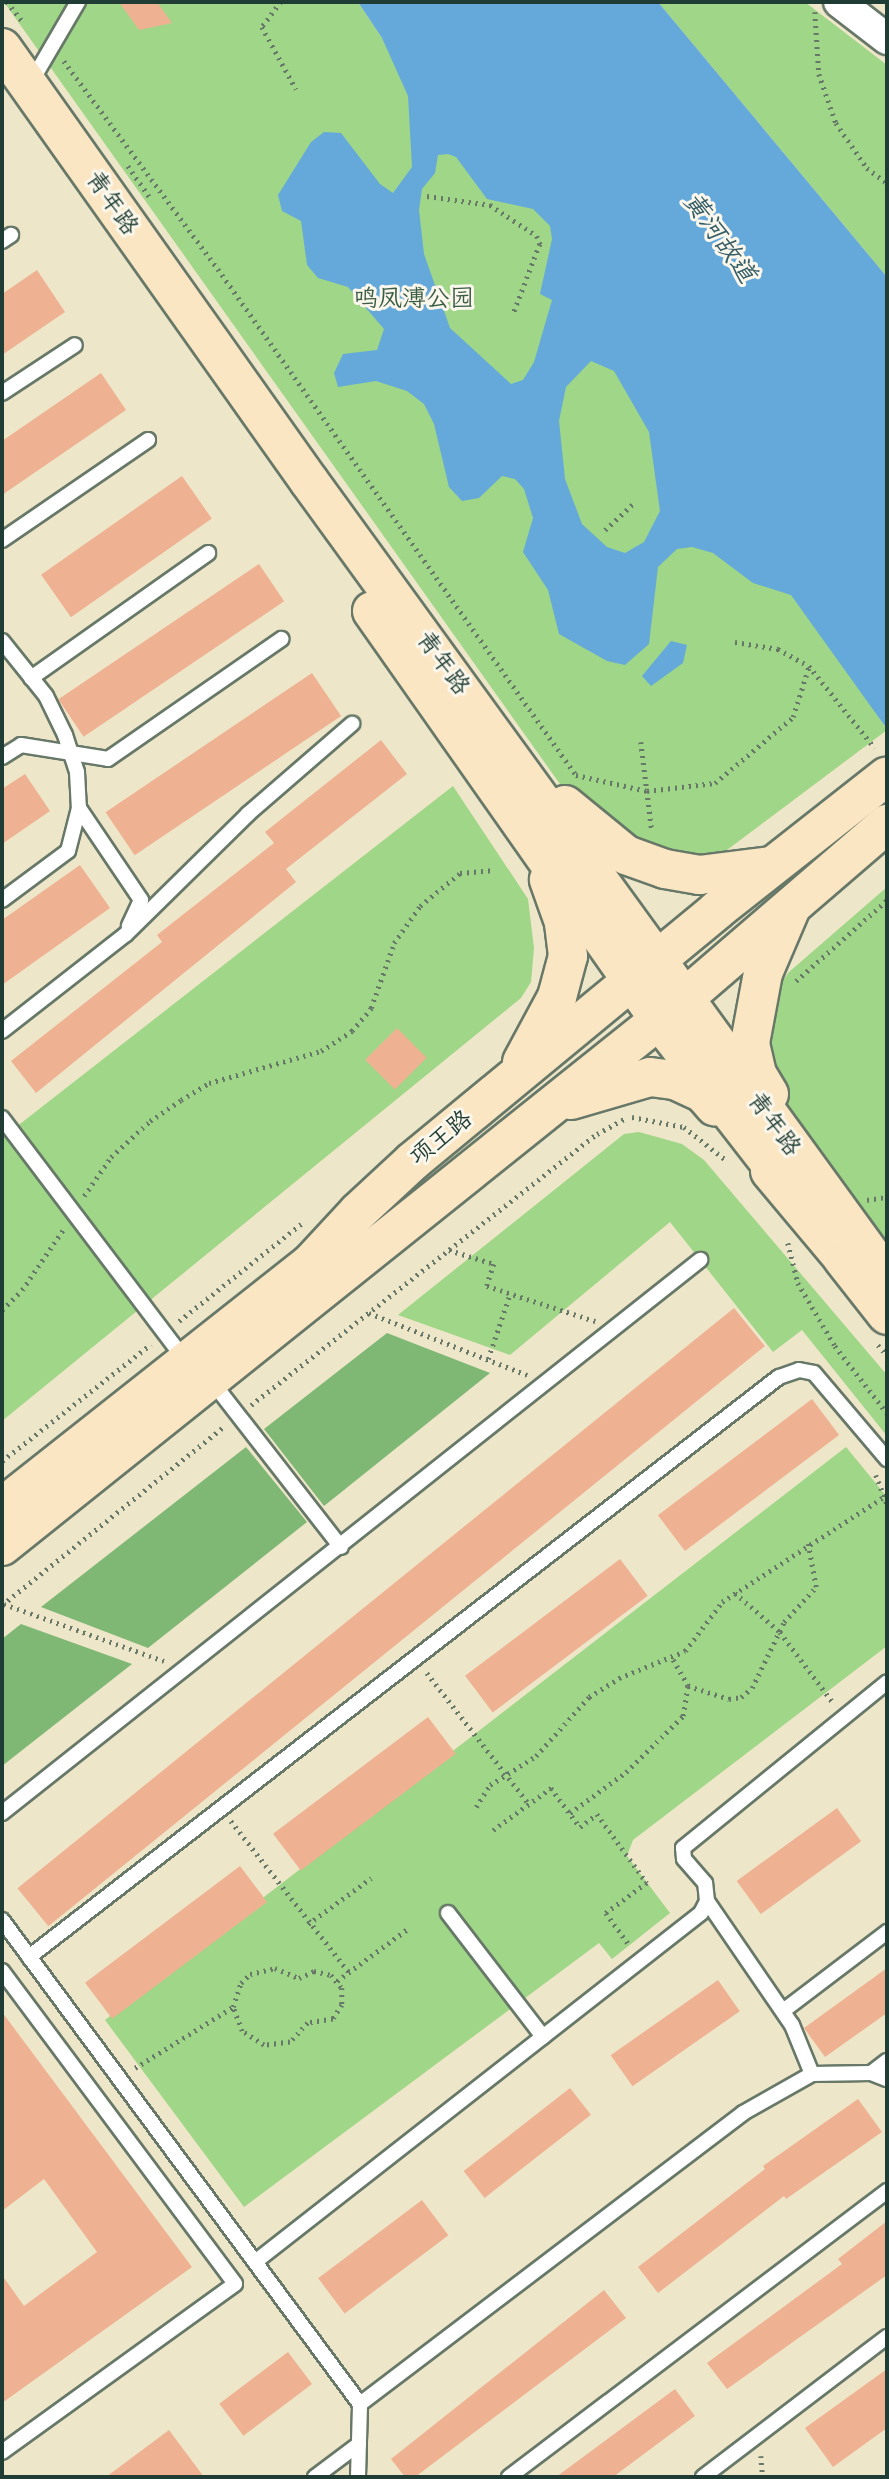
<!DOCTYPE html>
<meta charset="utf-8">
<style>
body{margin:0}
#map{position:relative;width:889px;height:2479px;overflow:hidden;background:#eee6c9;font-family:"Comic Neue","LXGW WenKai TC",sans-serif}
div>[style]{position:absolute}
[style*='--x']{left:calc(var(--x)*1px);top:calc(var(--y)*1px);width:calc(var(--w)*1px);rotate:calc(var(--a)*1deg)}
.green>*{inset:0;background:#9fd687}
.forest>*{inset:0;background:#7fb774}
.water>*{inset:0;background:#64a9da}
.building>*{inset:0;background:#eeb293;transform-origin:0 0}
.path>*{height:4.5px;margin-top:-2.25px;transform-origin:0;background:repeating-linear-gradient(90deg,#677868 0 2px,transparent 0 7px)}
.roads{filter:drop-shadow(2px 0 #677868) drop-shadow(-2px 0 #677868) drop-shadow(0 2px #677868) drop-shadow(0 -2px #677868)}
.lane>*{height:14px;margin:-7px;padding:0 7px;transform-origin:7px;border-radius:7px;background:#fff}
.street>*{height:30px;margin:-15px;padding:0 15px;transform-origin:15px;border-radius:15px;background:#fff}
.secondary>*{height:38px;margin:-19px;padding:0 19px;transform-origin:19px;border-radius:19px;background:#fbe6c4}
span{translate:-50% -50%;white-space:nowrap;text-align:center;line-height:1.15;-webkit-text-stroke:6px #fbf7ec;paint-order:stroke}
.street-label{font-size:24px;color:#1f3d34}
.park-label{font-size:24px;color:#395c45}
.water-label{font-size:26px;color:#345d66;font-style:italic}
.frame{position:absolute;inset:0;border:4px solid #1f3d34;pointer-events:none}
</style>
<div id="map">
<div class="green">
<i style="clip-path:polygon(4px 2px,358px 2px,382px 38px,557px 215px,887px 730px,715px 859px,676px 864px,582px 815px)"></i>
<i style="clip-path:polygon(658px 2px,805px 2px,887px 65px,887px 277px)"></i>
<i style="clip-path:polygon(453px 786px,528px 899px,534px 948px,531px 982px,521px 998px,2px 1421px,2px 1138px)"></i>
<i style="clip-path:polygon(887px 887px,887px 1249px,777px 1095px,765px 1060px,772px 994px,789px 972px)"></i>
<i style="clip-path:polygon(639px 1132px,682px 1144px,704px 1160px,887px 1375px,887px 1436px,802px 1330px,773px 1352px,670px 1222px,510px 1355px,398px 1315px,624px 1134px)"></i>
<i style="clip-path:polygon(846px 1447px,887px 1497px,887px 1646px,633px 1840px,627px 1856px,670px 1913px,612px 1959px,599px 1943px,244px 2207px,105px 2020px)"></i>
</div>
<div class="forest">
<i style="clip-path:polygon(387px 1333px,490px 1373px,324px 1506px,264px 1429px)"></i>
<i style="clip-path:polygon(246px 1447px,307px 1522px,148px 1648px,41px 1607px)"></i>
<i style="clip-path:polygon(21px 1624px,132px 1664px,2px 1766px,2px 1639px)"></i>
</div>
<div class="water">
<i style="clip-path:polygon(evenodd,358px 2px,658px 2px,887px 277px,887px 729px,791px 595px,753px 583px,713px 553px,692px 547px,677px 549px,658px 567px,649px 644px,625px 665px,607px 661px,559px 634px,548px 590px,523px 552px,533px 518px,524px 489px,515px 479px,502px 476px,479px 498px,462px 501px,449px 487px,434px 424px,424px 404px,407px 391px,376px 381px,338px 387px,334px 373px,343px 354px,377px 350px,384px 329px,348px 287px,318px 278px,307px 265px,301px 221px,282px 211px,278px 195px,311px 142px,324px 132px,341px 133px,380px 184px,393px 193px,412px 167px,408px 96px,382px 38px,358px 2px,448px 154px,456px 157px,487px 199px,533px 209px,550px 226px,552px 239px,540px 294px,552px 300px,534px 362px,523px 380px,511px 384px,450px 328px,424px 254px,419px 210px,422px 189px,435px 173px,438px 155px,448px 154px,358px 2px,591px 361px,614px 371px,649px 432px,660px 511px,644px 542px,625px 553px,607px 547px,582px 524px,565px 479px,559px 421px,566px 387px,591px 361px)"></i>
<i style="clip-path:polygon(671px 641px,687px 645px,683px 663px,651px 686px,642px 676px)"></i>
</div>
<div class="building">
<i style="clip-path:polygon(119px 2px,157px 2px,172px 23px,139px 30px)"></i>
<i style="clip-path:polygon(37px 270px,65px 312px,2px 355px,2px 294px)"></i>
<i style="clip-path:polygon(101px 373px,126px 410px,2px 495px,2px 441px)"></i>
<i style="left:182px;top:476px;width:52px;height:172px;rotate:55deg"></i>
<i style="left:259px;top:564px;width:45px;height:242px;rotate:56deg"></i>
<i style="left:312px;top:673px;width:52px;height:249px;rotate:56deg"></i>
<i style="clip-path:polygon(381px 740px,407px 774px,286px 869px,296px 882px,36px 1093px,11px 1061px,162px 942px,157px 935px,274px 843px,265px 832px)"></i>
<i style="clip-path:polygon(25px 774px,50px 811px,2px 844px,2px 789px)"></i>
<i style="clip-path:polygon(80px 865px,110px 908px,2px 985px,2px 920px)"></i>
<i style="left:397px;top:1028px;width:42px;height:45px;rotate:45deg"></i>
<i style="left:734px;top:1308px;width:49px;height:922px;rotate:51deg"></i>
<i style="left:812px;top:1399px;width:45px;height:193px;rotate:53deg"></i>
<i style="left:620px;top:1559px;width:46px;height:194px;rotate:53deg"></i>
<i style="left:428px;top:1717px;width:46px;height:194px;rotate:53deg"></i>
<i style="left:837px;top:1808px;width:41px;height:124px;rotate:54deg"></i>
<i style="left:240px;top:1866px;width:45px;height:194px;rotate:53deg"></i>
<i style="clip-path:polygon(887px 1968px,887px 2013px,825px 2057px,804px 2028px)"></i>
<i style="left:718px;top:1980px;width:38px;height:131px;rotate:55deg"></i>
<i style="clip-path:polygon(2px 2012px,192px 2267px,2px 2403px,2px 2275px,24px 2306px,97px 2252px,44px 2179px,2px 2211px)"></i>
<i style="left:570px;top:2088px;width:34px;height:135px;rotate:52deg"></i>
<i style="clip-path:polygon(858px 2099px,882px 2132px,786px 2199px,784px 2196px,658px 2293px,638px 2267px,765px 2169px,763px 2166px)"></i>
<i style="left:422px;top:2200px;width:44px;height:130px;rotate:53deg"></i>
<i style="clip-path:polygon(887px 2221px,887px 2275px,727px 2389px,707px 2363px,842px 2264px,838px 2259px)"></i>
<i style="clip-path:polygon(604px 2290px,626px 2318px,415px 2477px,405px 2477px,391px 2459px)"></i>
<i style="left:288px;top:2352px;width:40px;height:86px;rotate:53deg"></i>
<i style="clip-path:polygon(887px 2369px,887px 2428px,833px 2467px,805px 2428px)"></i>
<i style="clip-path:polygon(675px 2389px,695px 2416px,613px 2477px,556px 2477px)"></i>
<i style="clip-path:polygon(169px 2430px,204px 2477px,106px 2477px)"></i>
</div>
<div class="path">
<i style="--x:7;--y:2;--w:27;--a:51"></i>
<i style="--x:281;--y:2;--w:31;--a:127"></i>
<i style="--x:262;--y:27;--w:71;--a:61.3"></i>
<i style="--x:815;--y:12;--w:62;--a:86.3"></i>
<i style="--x:819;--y:74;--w:52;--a:70.9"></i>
<i style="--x:836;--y:123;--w:55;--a:55.4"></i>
<i style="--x:867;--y:168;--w:25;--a:37"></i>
<i style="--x:64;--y:61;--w:259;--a:53.5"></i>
<i style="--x:218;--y:269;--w:620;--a:54.72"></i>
<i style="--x:576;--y:775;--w:73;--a:12.7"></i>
<i style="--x:647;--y:791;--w:68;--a:-6.7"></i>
<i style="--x:715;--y:783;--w:102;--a:-40.2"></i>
<i style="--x:793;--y:717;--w:53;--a:-72.6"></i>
<i style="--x:128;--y:166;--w:37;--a:55"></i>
<i style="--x:427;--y:196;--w:64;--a:8.1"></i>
<i style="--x:490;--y:205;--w:56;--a:33.4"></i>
<i style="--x:537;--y:236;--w:9;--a:69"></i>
<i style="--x:540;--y:244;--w:73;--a:110.9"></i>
<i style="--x:605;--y:530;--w:40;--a:-43"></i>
<i style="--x:735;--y:642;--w:44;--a:9.2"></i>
<i style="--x:778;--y:649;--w:35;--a:29"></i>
<i style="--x:809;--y:666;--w:105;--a:51.2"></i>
<i style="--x:641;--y:742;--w:90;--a:83"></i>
<i style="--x:796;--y:981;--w:122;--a:-41.7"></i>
<i style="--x:632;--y:1117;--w:53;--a:10.9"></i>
<i style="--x:684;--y:1127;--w:53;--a:38.2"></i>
<i style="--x:84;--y:1196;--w:47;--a:-55.3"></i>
<i style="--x:111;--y:1157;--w:53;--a:-42.7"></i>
<i style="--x:150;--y:1121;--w:37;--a:-34"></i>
<i style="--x:181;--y:1100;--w:33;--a:-31"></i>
<i style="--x:209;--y:1083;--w:116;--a:-15.9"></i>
<i style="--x:321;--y:1051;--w:37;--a:-33"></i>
<i style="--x:352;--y:1031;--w:30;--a:-50"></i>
<i style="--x:371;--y:1008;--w:69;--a:-70.5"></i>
<i style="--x:394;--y:943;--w:45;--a:-54.9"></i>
<i style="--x:420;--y:906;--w:52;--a:-39.5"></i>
<i style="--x:460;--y:873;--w:32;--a:-5"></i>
<i style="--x:867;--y:1200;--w:20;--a:-9"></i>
<i style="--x:788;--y:1243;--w:41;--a:76"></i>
<i style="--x:798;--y:1283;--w:73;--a:59.6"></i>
<i style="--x:835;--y:1346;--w:85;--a:52.2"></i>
<i style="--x:449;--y:1250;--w:47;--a:17.3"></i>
<i style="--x:494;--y:1264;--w:23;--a:108"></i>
<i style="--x:487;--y:1286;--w:114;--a:18"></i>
<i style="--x:2;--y:1310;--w:28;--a:-45"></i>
<i style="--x:22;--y:1290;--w:73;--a:-55.7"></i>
<i style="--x:369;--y:1313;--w:170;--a:21.4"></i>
<i style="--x:179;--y:1321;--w:156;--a:-38.5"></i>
<i style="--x:878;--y:1345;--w:13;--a:48"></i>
<i style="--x:488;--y:1359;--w:69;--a:-71.3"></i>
<i style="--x:251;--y:1405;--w:439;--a:-38.1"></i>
<i style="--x:597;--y:1134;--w:31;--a:-29"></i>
<i style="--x:2;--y:1461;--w:189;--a:-38.1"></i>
<i style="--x:876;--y:1475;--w:30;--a:69"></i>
<i style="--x:735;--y:1593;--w:60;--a:40.9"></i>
<i style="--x:780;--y:1632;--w:90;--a:53.1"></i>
<i style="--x:4;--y:1604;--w:170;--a:19.6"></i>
<i style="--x:2;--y:1605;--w:286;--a:-38.8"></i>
<i style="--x:427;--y:1673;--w:166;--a:52.1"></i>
<i style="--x:688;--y:1686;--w:43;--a:17.6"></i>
<i style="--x:729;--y:1699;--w:12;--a:-9"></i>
<i style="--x:741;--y:1697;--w:14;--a:-39"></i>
<i style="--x:752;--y:1688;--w:73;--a:-64.1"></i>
<i style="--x:784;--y:1622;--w:47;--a:-47.6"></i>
<i style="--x:816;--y:1587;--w:44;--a:-100.5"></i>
<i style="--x:476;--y:1807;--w:26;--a:-58"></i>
<i style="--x:490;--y:1785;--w:54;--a:-32.2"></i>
<i style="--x:536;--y:1756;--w:79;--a:-48.1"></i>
<i style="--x:589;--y:1697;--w:36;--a:-32"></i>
<i style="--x:619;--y:1678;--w:71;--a:-22.2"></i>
<i style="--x:685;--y:1651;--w:61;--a:-52.9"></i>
<i style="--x:722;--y:1602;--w:191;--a:-33"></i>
<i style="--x:570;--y:1813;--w:69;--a:-36.2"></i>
<i style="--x:626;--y:1772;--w:80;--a:-44.5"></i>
<i style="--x:683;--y:1716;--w:30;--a:-81"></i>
<i style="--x:688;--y:1686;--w:34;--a:-120"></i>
<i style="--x:231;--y:1821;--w:192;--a:52"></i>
<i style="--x:493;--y:1830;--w:72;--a:-35.9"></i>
<i style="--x:551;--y:1788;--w:49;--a:53.4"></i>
<i style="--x:580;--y:1827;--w:21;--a:-37"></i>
<i style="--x:597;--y:1814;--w:85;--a:54.1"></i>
<i style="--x:647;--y:1883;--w:51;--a:143.8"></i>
<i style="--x:606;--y:1913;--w:41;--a:54"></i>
<i style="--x:308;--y:1924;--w:78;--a:-36.1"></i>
<i style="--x:275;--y:1968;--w:26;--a:23"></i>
<i style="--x:299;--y:1978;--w:17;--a:-25"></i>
<i style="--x:314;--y:1971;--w:17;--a:13"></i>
<i style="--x:331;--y:1975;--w:17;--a:50"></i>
<i style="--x:342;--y:1988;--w:17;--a:90"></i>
<i style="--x:342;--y:2005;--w:17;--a:123"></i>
<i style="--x:333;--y:2019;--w:25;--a:171"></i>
<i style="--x:308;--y:2023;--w:26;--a:133"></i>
<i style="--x:290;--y:2042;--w:26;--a:173"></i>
<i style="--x:264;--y:2045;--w:26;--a:-148"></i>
<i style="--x:242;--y:2031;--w:26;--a:-111"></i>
<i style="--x:233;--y:2007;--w:25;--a:-72"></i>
<i style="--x:241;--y:1983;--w:13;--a:-45"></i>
<i style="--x:250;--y:1974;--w:26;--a:-13"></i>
<i style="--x:337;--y:1981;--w:89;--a:-36.4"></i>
<i style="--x:135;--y:2068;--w:115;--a:-31.9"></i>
<i style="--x:761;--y:2456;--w:21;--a:85"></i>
<i style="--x:778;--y:2477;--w:26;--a:0"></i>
</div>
<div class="roads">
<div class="lane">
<i style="--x:30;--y:84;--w:95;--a:-59.7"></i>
<i style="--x:2;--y:241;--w:11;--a:-34"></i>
<i style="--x:2;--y:393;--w:87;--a:-33.3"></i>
<i style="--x:2;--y:540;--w:177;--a:-34.4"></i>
<i style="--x:2;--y:641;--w:70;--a:51.3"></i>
<i style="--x:46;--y:696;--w:43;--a:64"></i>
<i style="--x:65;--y:735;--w:39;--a:72"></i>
<i style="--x:77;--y:772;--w:36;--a:87"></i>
<i style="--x:79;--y:808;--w:44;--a:104.3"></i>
<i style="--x:68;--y:851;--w:82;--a:143.4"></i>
<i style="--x:31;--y:678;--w:217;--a:-35.2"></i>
<i style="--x:2;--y:757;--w:22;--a:-32"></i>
<i style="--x:21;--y:745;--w:88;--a:9.1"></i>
<i style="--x:108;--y:759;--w:211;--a:-34.7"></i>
<i style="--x:79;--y:808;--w:111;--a:56"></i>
<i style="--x:141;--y:900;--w:29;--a:115"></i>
<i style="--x:2;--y:1031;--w:157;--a:-38"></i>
<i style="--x:126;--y:934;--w:171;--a:-44.5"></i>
<i style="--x:248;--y:814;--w:138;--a:-40.9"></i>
<i style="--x:2;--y:1118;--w:303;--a:52.9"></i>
<i style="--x:210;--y:1379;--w:213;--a:52.1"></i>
<i style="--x:2;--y:1813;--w:891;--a:-38.39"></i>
<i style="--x:707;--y:1901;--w:150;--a:55.6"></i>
<i style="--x:792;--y:2025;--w:53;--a:67.8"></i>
<i style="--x:448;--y:1913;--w:156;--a:52.5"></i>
<i style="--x:2;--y:1920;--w:602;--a:53.51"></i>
<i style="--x:29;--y:1957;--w:948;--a:-37.72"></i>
<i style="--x:779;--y:1377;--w:21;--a:-19"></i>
<i style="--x:799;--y:1370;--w:15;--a:11"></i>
<i style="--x:814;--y:1373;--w:113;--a:49.7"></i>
<i style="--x:2;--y:1971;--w:390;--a:53.3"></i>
<i style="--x:235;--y:2284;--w:287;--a:144.2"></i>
<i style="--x:783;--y:2011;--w:131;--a:-37.2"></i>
<i style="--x:871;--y:2073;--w:20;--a:-37"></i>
<i style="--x:255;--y:2262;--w:566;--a:-38.04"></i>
<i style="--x:701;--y:1913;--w:13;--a:-63"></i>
<i style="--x:707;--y:1901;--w:18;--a:-96"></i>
<i style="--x:705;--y:1883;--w:32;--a:-131"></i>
<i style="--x:684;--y:1859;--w:11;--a:-95"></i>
<i style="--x:683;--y:1848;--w:263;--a:-39.1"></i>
<i style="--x:315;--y:2477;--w:55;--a:-36.9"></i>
<i style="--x:358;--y:2477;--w:73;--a:-88.4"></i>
<i style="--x:360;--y:2404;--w:481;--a:-37.2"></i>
<i style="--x:743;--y:2113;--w:79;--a:-29.5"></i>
<i style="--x:812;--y:2074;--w:59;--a:-1"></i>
<i style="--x:871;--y:2073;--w:17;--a:21"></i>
<i style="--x:509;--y:2477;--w:474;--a:-37.1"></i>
<i style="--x:703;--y:2477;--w:231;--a:-37.3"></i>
</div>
<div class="street">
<i style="--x:839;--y:2;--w:61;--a:37.6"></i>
</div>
<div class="secondary">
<i style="--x:2;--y:48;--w:531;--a:54.66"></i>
<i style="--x:309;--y:481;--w:984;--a:54.02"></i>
<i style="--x:372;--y:611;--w:500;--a:54.9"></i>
<i style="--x:659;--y:1020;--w:214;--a:52.2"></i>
<i style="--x:565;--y:805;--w:79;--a:39.3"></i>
<i style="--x:626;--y:855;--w:41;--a:19.7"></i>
<i style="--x:665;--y:869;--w:35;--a:10"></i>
<i style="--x:699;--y:875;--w:72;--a:-7.2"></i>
<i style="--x:522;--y:1062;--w:74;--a:-61.7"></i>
<i style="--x:557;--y:997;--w:42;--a:-75"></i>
<i style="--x:568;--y:956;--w:34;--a:-97"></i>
<i style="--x:564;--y:922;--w:45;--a:-109.7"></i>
<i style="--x:769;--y:1094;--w:23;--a:-121"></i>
<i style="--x:757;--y:1074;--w:32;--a:-103"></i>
<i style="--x:750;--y:1043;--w:71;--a:-79.5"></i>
<i style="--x:763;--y:973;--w:69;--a:-66.8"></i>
<i style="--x:571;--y:1100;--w:82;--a:-16.2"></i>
<i style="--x:650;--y:1077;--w:25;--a:7"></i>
<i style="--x:675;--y:1080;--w:31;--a:25"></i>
<i style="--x:703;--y:1093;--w:18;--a:49"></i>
<i style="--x:770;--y:1171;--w:111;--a:50.1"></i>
<i style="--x:843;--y:1259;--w:71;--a:51.8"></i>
<i style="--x:2;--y:1507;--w:392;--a:-38.3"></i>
<i style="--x:310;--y:1264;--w:71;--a:-47.3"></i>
<i style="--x:358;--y:1212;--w:75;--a:-42.8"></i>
<i style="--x:413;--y:1161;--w:394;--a:-39.5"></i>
<i style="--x:717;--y:910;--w:216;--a:-38.2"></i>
<i style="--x:2;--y:1546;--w:842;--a:-38.68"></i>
<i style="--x:659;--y:1020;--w:301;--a:-40.7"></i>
</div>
</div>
<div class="street-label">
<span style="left:112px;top:203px;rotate:55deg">青年路</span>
<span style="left:443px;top:663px;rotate:54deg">青年路</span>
<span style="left:774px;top:1124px;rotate:54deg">青年路</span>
<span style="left:441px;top:1138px;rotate:-39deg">项王路</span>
</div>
<div class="park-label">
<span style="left:414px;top:299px">鸣凤溥公园</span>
</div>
<div class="water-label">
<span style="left:719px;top:238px;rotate:54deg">黄河故道</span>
</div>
<div class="frame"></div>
</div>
